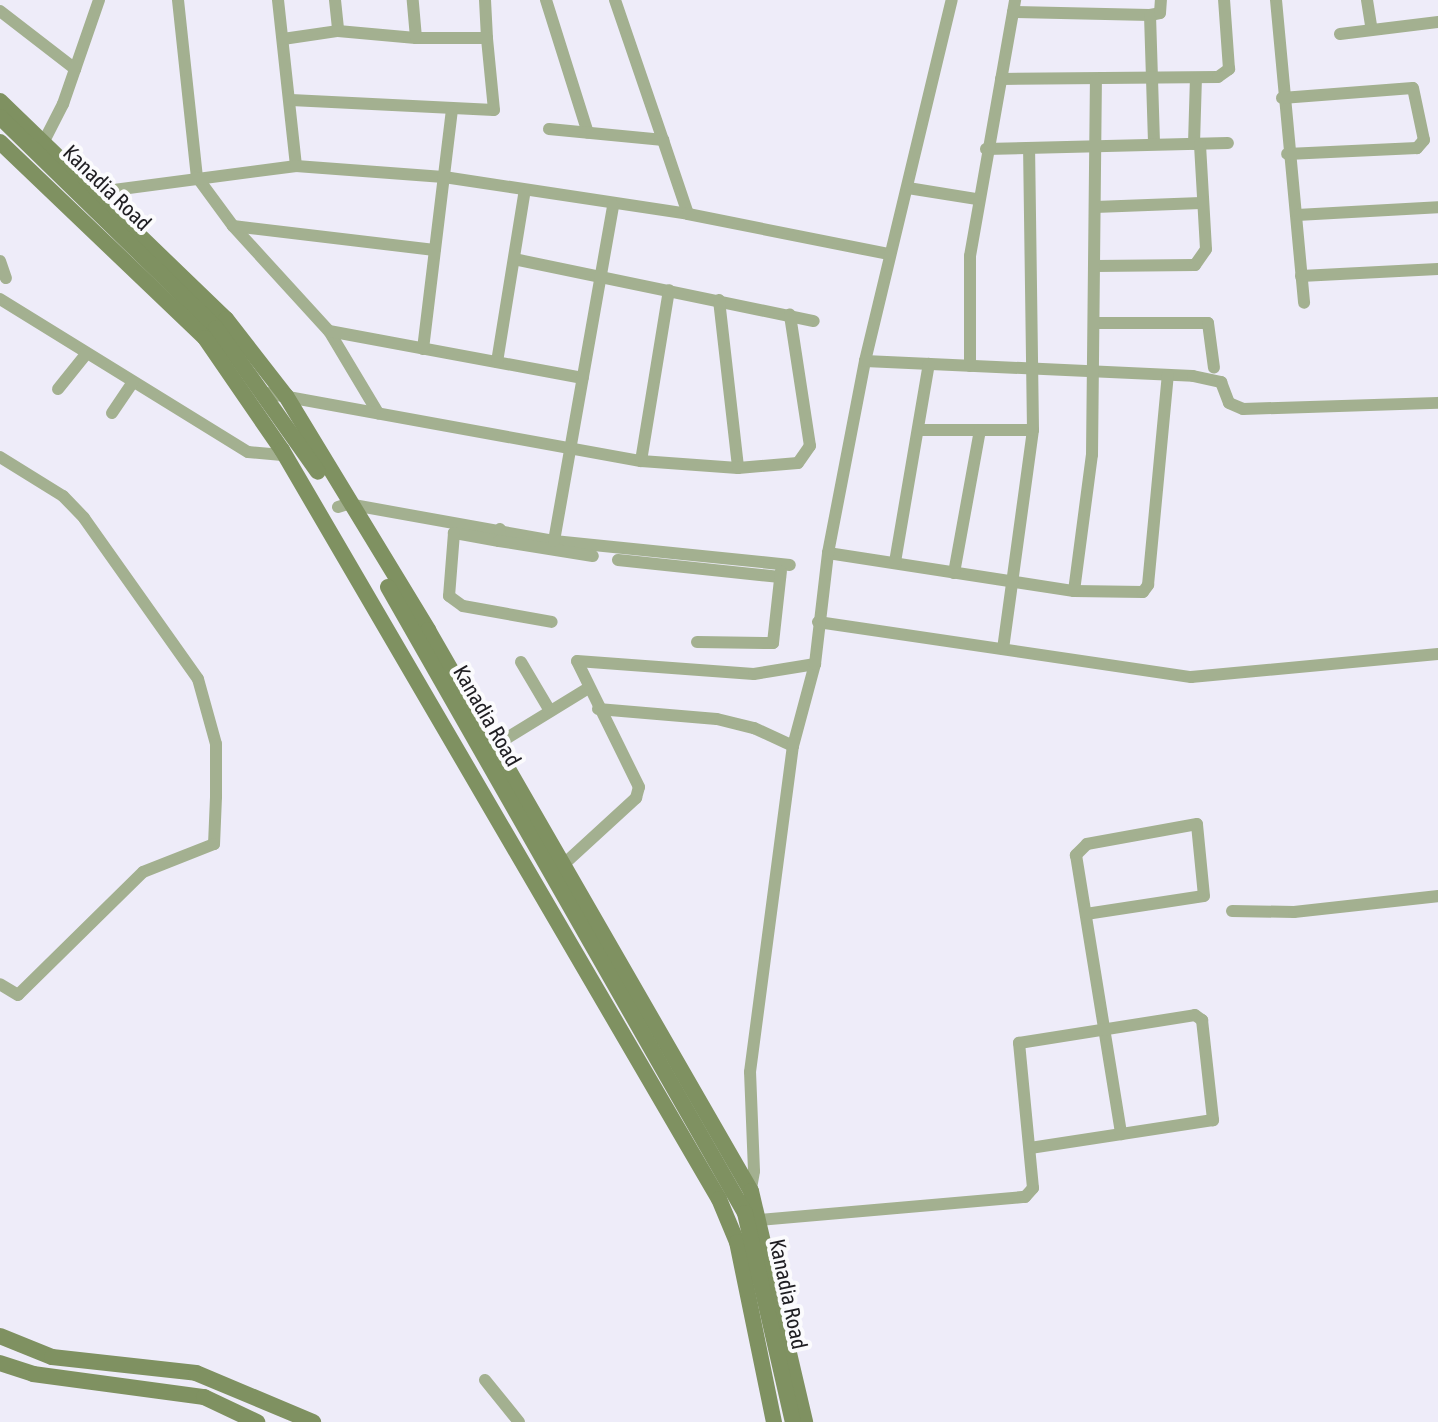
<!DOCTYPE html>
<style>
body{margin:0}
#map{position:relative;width:1438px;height:1422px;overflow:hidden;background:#eeecf9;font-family:"Asap Condensed",sans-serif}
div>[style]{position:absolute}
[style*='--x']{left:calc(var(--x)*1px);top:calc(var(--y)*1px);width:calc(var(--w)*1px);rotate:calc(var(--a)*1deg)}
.street>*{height:12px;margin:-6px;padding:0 6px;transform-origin:6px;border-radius:6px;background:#a3b090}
.secondary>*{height:16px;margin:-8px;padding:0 8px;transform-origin:8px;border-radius:8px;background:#7f9161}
span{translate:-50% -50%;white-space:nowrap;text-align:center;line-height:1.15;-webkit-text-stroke:8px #fbfbfd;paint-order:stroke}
.street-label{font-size:22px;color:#1f1e22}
</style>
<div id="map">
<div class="street">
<i style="--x:178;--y:0;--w:178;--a:83.9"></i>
<i style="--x:197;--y:177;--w:61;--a:53.7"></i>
<i style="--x:233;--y:226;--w:142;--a:47.6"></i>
<i style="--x:329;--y:331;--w:96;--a:59.1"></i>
<i style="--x:278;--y:0;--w:167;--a:83.8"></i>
<i style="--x:335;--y:0;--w:31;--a:84"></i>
<i style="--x:485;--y:0;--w:38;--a:87"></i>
<i style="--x:546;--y:0;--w:139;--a:72.5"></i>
<i style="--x:615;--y:0;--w:148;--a:71.1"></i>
<i style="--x:1276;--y:0;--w:304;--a:84.7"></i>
<i style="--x:1367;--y:0;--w:30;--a:81"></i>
<i style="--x:0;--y:11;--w:95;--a:37.7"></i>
<i style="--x:1013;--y:12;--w:137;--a:1.3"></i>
<i style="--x:1150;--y:15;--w:129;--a:88.2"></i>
<i style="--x:1150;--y:15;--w:10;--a:-11"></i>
<i style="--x:1160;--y:13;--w:13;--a:-86"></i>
<i style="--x:1340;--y:34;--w:99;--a:-7"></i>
<i style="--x:283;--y:39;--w:56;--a:-8.3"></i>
<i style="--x:338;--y:31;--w:78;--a:5.1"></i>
<i style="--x:1001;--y:79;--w:217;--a:-0.5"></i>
<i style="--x:1218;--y:77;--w:14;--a:-36"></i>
<i style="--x:1229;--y:69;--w:69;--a:-94.1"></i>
<i style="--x:1282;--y:98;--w:131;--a:-4.4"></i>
<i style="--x:1413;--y:88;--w:53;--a:78.1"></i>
<i style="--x:1424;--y:140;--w:11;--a:131"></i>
<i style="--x:1417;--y:148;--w:130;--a:177.4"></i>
<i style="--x:291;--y:100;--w:203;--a:2.8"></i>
<i style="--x:494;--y:110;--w:72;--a:-95.6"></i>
<i style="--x:487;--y:38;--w:71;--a:180"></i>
<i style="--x:416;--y:38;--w:38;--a:-95"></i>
<i style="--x:549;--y:129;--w:115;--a:5.5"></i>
<i style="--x:663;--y:140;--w:78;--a:71.3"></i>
<i style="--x:1194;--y:144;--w:66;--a:-88.3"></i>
<i style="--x:40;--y:149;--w:51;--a:-62.9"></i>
<i style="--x:63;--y:104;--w:110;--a:-70.9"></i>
<i style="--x:986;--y:149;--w:242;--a:-1.4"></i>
<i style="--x:908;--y:188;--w:70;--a:9.1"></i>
<i style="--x:91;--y:193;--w:207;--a:-7.5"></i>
<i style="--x:296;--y:166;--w:148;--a:4.3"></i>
<i style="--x:444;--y:177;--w:247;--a:8.6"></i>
<i style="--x:688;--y:214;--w:204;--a:11.3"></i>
<i style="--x:1095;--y:207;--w:106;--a:-2.2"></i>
<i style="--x:1297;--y:215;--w:141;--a:-3.2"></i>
<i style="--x:233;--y:226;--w:203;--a:6.8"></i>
<i style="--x:514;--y:259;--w:306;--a:11.7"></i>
<i style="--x:0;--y:261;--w:18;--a:71"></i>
<i style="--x:1096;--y:266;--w:99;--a:-0.6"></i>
<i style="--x:1195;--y:265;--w:19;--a:-55"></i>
<i style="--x:1206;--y:249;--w:105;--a:-93.3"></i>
<i style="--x:1301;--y:276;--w:137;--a:-2.9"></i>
<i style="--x:0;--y:299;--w:291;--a:31.7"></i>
<i style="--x:248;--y:452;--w:37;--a:5"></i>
<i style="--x:719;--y:300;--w:169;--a:83.5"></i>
<i style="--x:1095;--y:323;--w:113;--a:0"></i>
<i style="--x:1208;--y:323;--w:45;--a:82.4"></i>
<i style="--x:329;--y:331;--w:258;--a:10.5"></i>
<i style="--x:423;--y:349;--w:242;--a:-83.1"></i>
<i style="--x:865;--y:361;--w:328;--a:2.6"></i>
<i style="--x:1193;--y:376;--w:29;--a:12"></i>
<i style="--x:1221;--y:382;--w:22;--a:69"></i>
<i style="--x:1229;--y:403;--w:15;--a:23"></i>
<i style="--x:1243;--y:409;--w:195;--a:-1.8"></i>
<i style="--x:497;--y:362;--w:174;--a:-80.8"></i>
<i style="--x:970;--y:366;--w:110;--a:-90"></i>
<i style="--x:970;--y:256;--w:260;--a:-80"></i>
<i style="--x:58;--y:389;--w:45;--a:-51.3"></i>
<i style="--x:266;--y:393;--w:381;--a:10.3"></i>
<i style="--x:641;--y:461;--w:97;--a:4.1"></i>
<i style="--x:738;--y:468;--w:60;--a:-4.8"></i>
<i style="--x:798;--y:463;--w:21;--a:-55"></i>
<i style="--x:810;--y:446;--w:133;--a:-98.7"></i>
<i style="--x:112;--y:413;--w:37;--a:-56"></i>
<i style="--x:918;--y:430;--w:115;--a:0"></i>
<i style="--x:0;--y:457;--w:74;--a:31.8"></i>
<i style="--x:63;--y:496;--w:30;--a:46"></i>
<i style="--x:84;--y:518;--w:197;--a:54.7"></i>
<i style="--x:198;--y:679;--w:67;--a:74.5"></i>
<i style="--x:216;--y:744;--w:53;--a:90"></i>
<i style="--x:216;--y:797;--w:47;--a:92.4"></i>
<i style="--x:214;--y:844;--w:76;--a:158.5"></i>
<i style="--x:143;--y:872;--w:175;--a:135.5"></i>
<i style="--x:18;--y:995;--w:21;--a:-149"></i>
<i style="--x:641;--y:461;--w:173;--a:-80.7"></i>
<i style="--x:338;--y:507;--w:10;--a:-17"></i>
<i style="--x:348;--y:504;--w:209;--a:10.2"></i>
<i style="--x:554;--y:541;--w:237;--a:5.8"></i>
<i style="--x:500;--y:529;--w:12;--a:95"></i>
<i style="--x:499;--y:541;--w:46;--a:-169.9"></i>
<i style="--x:454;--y:533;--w:63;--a:94.5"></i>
<i style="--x:449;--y:596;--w:17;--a:36"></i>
<i style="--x:463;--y:606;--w:90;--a:10.2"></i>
<i style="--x:499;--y:541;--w:95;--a:9.1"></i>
<i style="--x:554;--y:541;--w:341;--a:-80"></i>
<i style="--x:828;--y:553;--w:249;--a:8.8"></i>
<i style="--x:1074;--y:591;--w:69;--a:0.8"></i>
<i style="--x:1143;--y:592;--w:9;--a:-54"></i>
<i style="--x:1148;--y:585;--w:211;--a:-84.6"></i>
<i style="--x:618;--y:560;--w:163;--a:6"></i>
<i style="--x:895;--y:562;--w:201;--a:-80.3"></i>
<i style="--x:954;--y:573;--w:145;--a:-79.7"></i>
<i style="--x:1074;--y:591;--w:137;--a:-82.5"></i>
<i style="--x:1092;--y:455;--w:375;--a:-89.4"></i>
<i style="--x:818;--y:622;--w:377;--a:8.4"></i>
<i style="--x:1191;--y:677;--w:248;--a:-5.3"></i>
<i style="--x:697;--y:642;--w:76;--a:0.8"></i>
<i style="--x:773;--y:643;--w:72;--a:-83.7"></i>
<i style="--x:1003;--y:649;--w:221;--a:-82.2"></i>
<i style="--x:1033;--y:430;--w:279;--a:-90.8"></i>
<i style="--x:521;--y:662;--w:57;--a:59.4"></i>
<i style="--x:598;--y:709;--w:119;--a:4.8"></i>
<i style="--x:717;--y:719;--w:38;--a:14"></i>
<i style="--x:754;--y:728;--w:43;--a:24.8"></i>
<i style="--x:489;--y:749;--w:115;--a:-31.5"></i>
<i style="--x:564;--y:864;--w:98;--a:-42.5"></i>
<i style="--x:636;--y:798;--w:11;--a:-75"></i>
<i style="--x:639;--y:787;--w:140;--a:-116.2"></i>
<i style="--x:577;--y:661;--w:177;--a:4.2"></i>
<i style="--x:754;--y:674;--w:62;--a:-9.3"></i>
<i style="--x:1232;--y:911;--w:62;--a:0.9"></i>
<i style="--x:1294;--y:912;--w:145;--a:-6.3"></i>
<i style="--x:1086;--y:914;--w:119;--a:-8.7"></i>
<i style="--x:1204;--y:896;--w:72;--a:-95.6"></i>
<i style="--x:1197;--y:824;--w:112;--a:169.7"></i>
<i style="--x:1087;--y:844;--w:16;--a:135"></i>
<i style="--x:1076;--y:855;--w:283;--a:80.8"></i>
<i style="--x:750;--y:1194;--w:23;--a:-80"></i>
<i style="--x:754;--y:1171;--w:99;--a:-92.3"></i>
<i style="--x:750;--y:1072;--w:329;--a:-82.5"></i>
<i style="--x:793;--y:746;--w:85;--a:-75"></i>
<i style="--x:815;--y:664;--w:112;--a:-83.3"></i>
<i style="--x:828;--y:553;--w:196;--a:-79.1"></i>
<i style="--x:865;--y:361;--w:371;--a:-76.5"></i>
<i style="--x:760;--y:1220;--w:266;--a:-5"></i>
<i style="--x:1025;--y:1197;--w:12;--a:-48"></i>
<i style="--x:1033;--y:1188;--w:146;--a:-95.5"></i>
<i style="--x:1019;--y:1043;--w:178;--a:-9"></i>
<i style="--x:1195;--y:1015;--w:9;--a:36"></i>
<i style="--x:1202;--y:1020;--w:101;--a:83.7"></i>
<i style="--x:1213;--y:1120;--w:185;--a:171.3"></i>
<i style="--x:485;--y:1380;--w:54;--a:51"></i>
</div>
<div class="secondary">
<i style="--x:0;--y:101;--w:314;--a:44"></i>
<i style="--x:226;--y:319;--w:98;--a:52.1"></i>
<i style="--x:286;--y:396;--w:274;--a:58.7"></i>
<i style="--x:428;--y:630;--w:647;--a:60.07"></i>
<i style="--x:751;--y:1191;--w:237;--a:76.8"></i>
<i style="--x:0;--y:117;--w:302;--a:44.3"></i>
<i style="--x:216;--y:328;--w:176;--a:54.7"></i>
<i style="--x:0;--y:142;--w:284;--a:43.7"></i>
<i style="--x:205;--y:338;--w:136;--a:55.5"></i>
<i style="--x:282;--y:450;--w:867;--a:59.74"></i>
<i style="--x:719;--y:1199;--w:47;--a:67.3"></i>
<i style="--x:737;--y:1242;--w:184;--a:78.4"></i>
<i style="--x:388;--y:587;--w:721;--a:60.3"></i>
<i style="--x:745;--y:1213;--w:214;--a:77.1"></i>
<i style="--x:0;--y:1336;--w:56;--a:22"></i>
<i style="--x:52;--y:1357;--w:145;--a:6.3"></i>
<i style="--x:196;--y:1373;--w:127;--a:22.7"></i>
<i style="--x:0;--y:1363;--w:35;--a:18"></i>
<i style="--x:33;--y:1374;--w:173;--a:7.7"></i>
<i style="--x:204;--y:1397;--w:59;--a:25.3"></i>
</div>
<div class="street-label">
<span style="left:107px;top:188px;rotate:44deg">Kanadia Road</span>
<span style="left:487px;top:716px;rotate:60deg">Kanadia Road</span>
<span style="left:788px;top:1294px;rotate:78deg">Kanadia Road</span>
</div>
</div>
